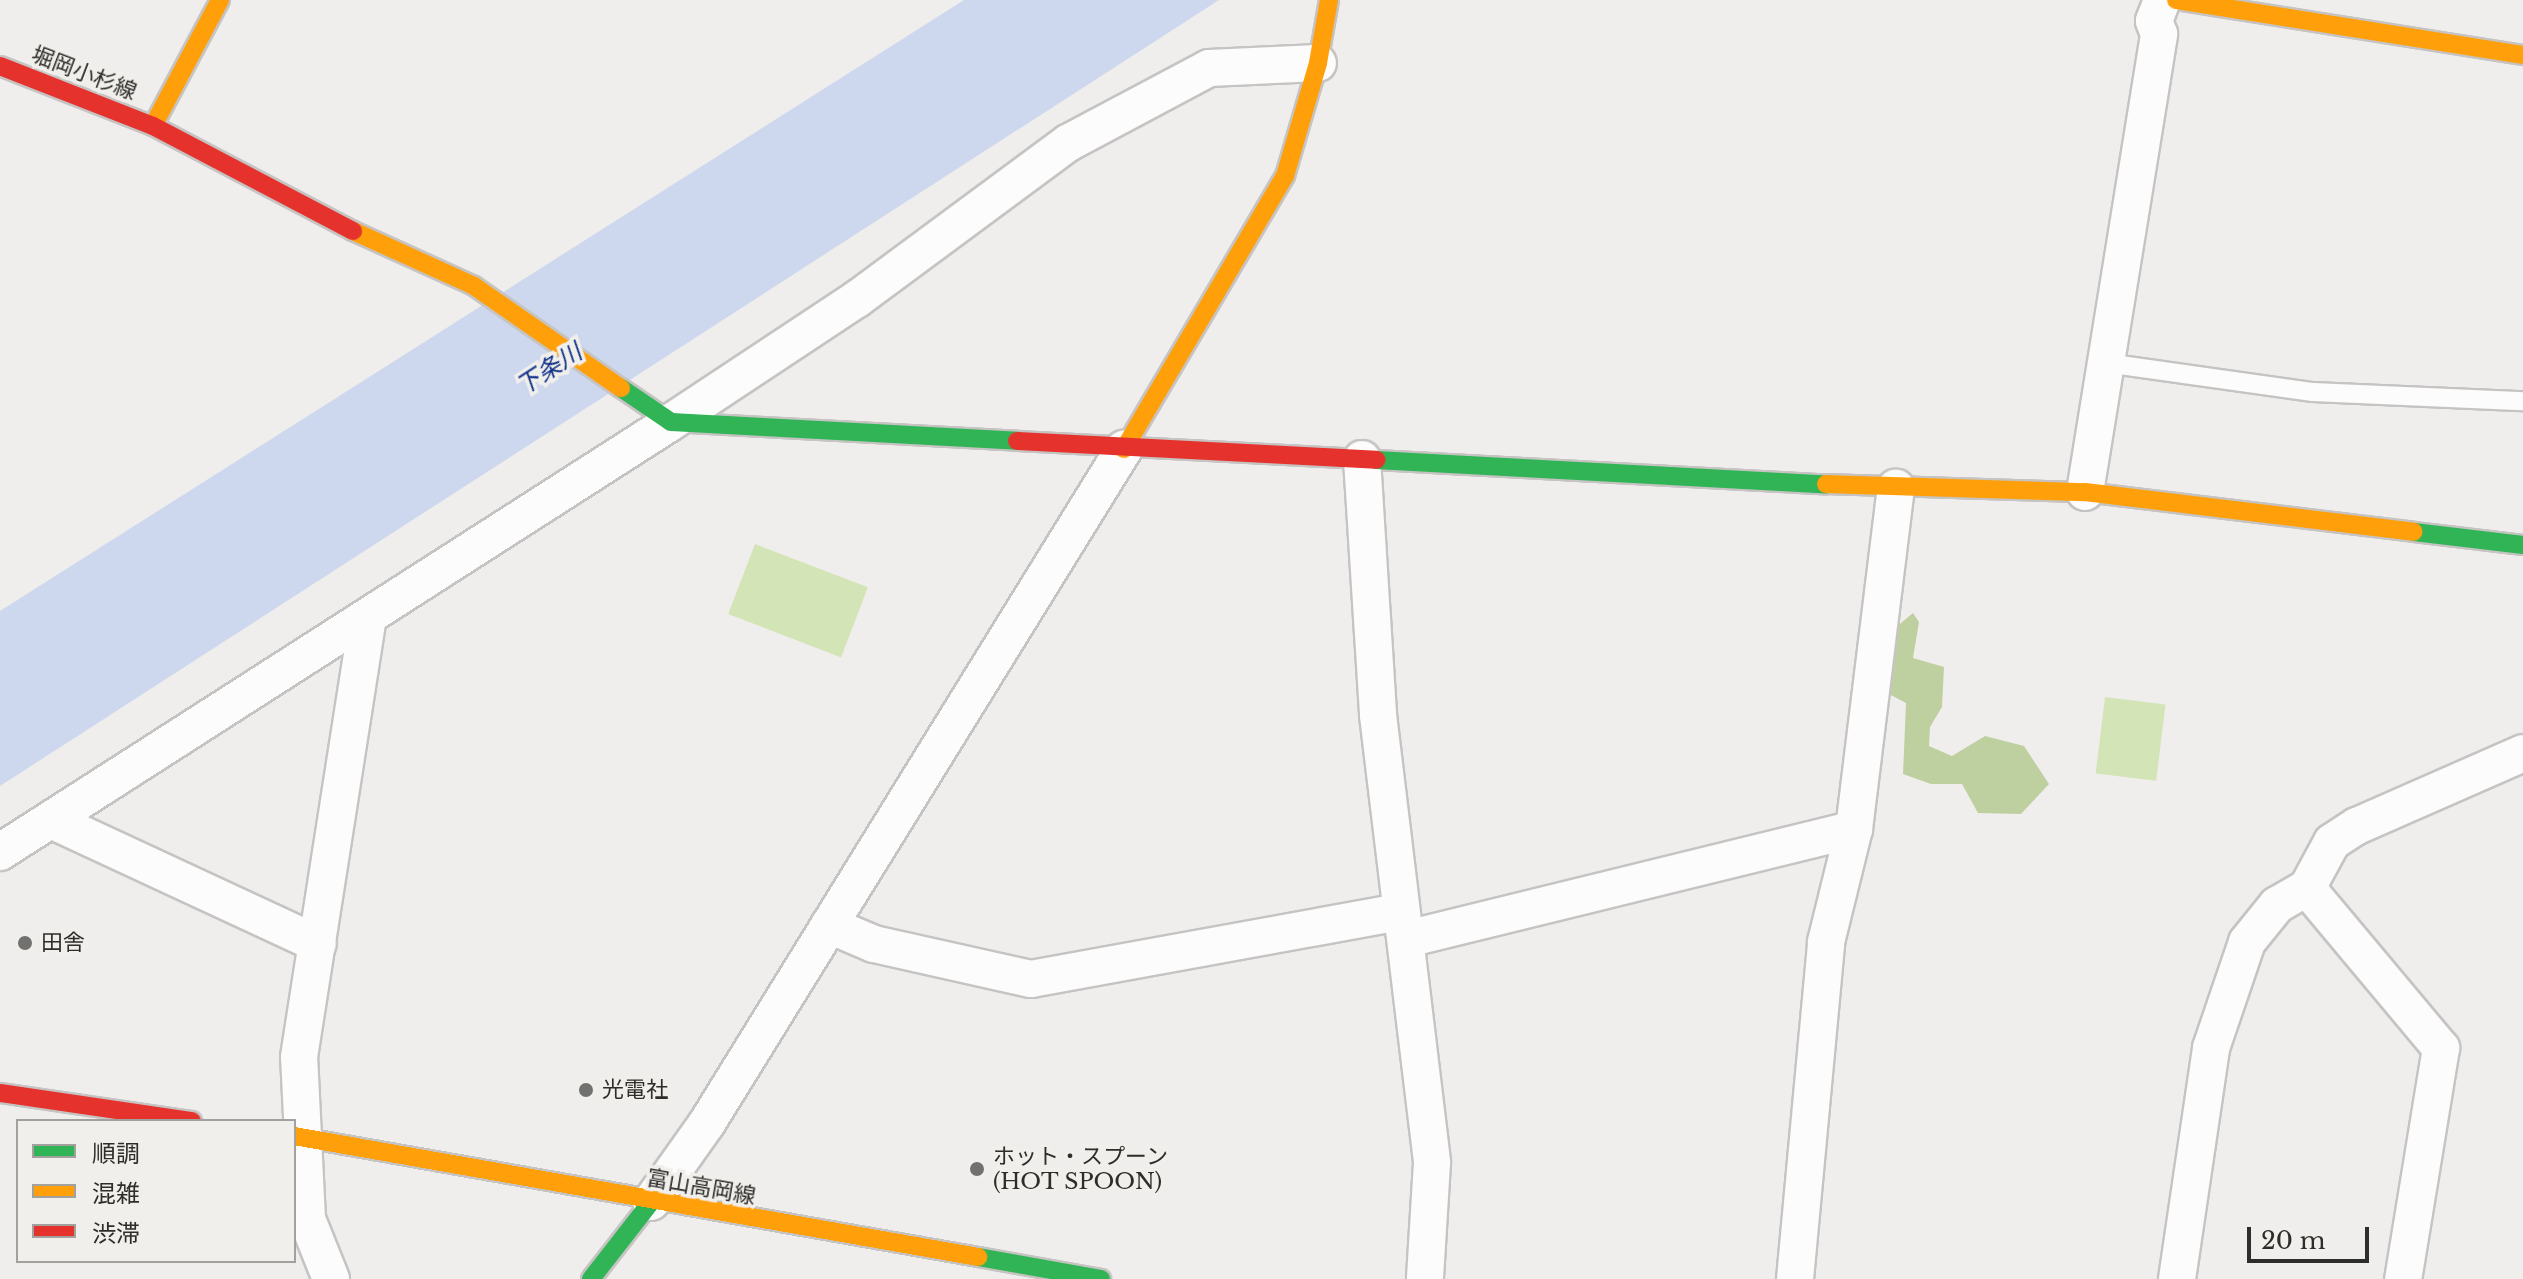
<!DOCTYPE html>
<meta charset="utf-8">
<style>
body{margin:0}
#map{position:relative;width:2523px;height:1279px;overflow:hidden;background:#f0eeec;font-family:"Libre Baskerville","Noto Sans JP",serif}
div>[style]{position:absolute}
[style*='--x']{left:calc(var(--x)*1px);top:calc(var(--y)*1px);width:calc(var(--w)*1px);rotate:calc(var(--a)*1deg)}
.green>*{inset:0;background:#d3e5b7;transform-origin:0 0}
.forest>*{inset:0;background:#bed09f}
.water>*{inset:0;background:#cdd8ee}
.roads{filter:drop-shadow(2px 0 #c6c4c3) drop-shadow(-2px 0 #c6c4c3) drop-shadow(0 2px #c6c4c3) drop-shadow(0 -2px #c6c4c3)}
.lane>*{height:18px;margin:-9px;padding:0 9px;transform-origin:9px;border-radius:9px;background:#fdfcfc}
.street>*{height:36px;margin:-18px;padding:0 18px;transform-origin:18px;border-radius:18px;background:#fdfcfc}
.fast>*{height:18px;margin:-9px;padding:0 9px;transform-origin:9px;border-radius:9px;background:#30b455}
.slow>*{height:18px;margin:-9px;padding:0 9px;transform-origin:9px;border-radius:9px;background:#ff9f0a}
.jam>*{height:18px;margin:-9px;padding:0 9px;transform-origin:9px;border-radius:9px;background:#e5322d}
.dots>*{width:22px;height:22px;translate:-50% -50%;box-sizing:border-box;border:4px solid #f1efeb;border-radius:50%}
span{translate:-50% -50%;white-space:nowrap;text-align:center;line-height:1.15;-webkit-text-stroke:7px #f1efeb;paint-order:stroke}
.street-label{font-size:22px;color:#2d2d2b}
.poi-label{font-size:22px;color:#2d2d2b}
.left{translate:0 -50%;text-align:left}
.water-label{font-size:24px;color:#0d2f88;font-style:italic}
.legend{position:absolute;left:16px;top:1119px;width:280px;height:144px;box-sizing:border-box;background:#f1efeb;border:2px solid #a3a19e;margin:0;padding:10px 14px;list-style:none;font-size:24px;color:#2d2d2b}
.legend li{display:flex;align-items:center;gap:16px;height:40px}
.legend b{width:40px;border:2px solid #a3a19e}
.scale{position:absolute;left:2247px;top:1227px;width:122px;height:36px;box-sizing:border-box;border:4px solid #2d2d2b;border-top:0;padding-left:10px;font-size:24px;line-height:28px;white-space:nowrap;color:#2d2d2b;-webkit-text-stroke:6px #f1efeb;paint-order:stroke}
</style>
<div id="map">
<div class="green">
<i style="left:755px;top:544px;width:121px;height:75px;rotate:21deg"></i>
<i style="left:2105px;top:697px;width:61px;height:77px;rotate:7deg"></i>
</div>
<div class="forest">
<i style="clip-path:polygon(1913px 613px,1919px 622px,1913px 658px,1944px 667px,1942px 707px,1930px 727px,1929px 746px,1952px 756px,1985px 736px,2024px 746px,2049px 784px,2021px 814px,1978px 813px,1962px 784px,1931px 784px,1903px 774px,1906px 703px,1885px 692px,1895px 628px)"></i>
</div>
<div class="water">
<i style="clip-path:polygon(964px 0,1219px 0,0 786px,0 611px)"></i>
</div>
<div class="roads">
<div class="lane">
<i style="--x:2106;--y:363;--w:209;--a:8"></i>
<i style="--x:2313;--y:392;--w:210;--a:2.5"></i>
</div>
<div class="street">
<i style="--x:1362;--y:459;--w:256;--a:86.4"></i>
<i style="--x:1378;--y:715;--w:451;--a:83.1"></i>
<i style="--x:1432;--y:1163;--w:116;--a:93.5"></i>
<i style="--x:2085;--y:492;--w:464;--a:-80.8"></i>
<i style="--x:2159;--y:34;--w:14;--a:-111"></i>
<i style="--x:2154;--y:21;--w:22;--a:-69"></i>
<i style="--x:51;--y:820;--w:294;--a:24.9"></i>
<i style="--x:0;--y:852;--w:797;--a:-32.65"></i>
<i style="--x:671;--y:422;--w:223;--a:-33.5"></i>
<i style="--x:857;--y:299;--w:262;--a:-36.5"></i>
<i style="--x:1068;--y:143;--w:160;--a:-28"></i>
<i style="--x:1209;--y:68;--w:109;--a:-2.6"></i>
<i style="--x:2307;--y:888;--w:209;--a:50.1"></i>
<i style="--x:2441;--y:1048;--w:234;--a:99.3"></i>
<i style="--x:829;--y:925;--w:49;--a:22.9"></i>
<i style="--x:874;--y:944;--w:161;--a:12.6"></i>
<i style="--x:1031;--y:979;--w:373;--a:-10.3"></i>
<i style="--x:1407;--y:939;--w:460;--a:-13.8"></i>
<i style="--x:651;--y:1202;--w:97;--a:-54.7"></i>
<i style="--x:707;--y:1123;--w:793;--a:-58.26"></i>
<i style="--x:331;--y:1279;--w:65;--a:-111.8"></i>
<i style="--x:307;--y:1219;--w:162;--a:-92.8"></i>
<i style="--x:299;--y:1057;--w:444;--a:-81.1"></i>
<i style="--x:1795;--y:1279;--w:338;--a:-84.7"></i>
<i style="--x:1826;--y:942;--w:116;--a:-76.1"></i>
<i style="--x:1854;--y:829;--w:344;--a:-83"></i>
<i style="--x:2177;--y:1279;--w:233;--a:-81.6"></i>
<i style="--x:2211;--y:1048;--w:112;--a:-71.2"></i>
<i style="--x:2247;--y:942;--w:48;--a:-51"></i>
<i style="--x:2277;--y:905;--w:34;--a:-30"></i>
<i style="--x:2307;--y:888;--w:52;--a:-61.5"></i>
<i style="--x:2332;--y:842;--w:30;--a:-33"></i>
<i style="--x:2357;--y:826;--w:181;--a:-23.7"></i>
</div>
<div class="fast">
<i style="--x:621;--y:388;--w:60;--a:34.2"></i>
<i style="--x:671;--y:422;--w:347;--a:3.1"></i>
<i style="--x:1376;--y:460;--w:451;--a:3.1"></i>
<i style="--x:2414;--y:532;--w:110;--a:6.8"></i>
<i style="--x:978;--y:1257;--w:125;--a:10.1"></i>
<i style="--x:591;--y:1279;--w:98;--a:-52.1"></i>
</div>
<div class="slow">
<i style="--x:2176;--y:0;--w:351;--a:9"></i>
<i style="--x:153;--y:126;--w:143;--a:-62"></i>
<i style="--x:353;--y:231;--w:133;--a:24.4"></i>
<i style="--x:474;--y:286;--w:179;--a:34.8"></i>
<i style="--x:1124;--y:449;--w:317;--a:-59.5"></i>
<i style="--x:1285;--y:176;--w:118;--a:-73.7"></i>
<i style="--x:1318;--y:63;--w:64;--a:-80.1"></i>
<i style="--x:1826;--y:484;--w:259;--a:1.8"></i>
<i style="--x:2085;--y:492;--w:331;--a:6.9"></i>
<i style="--x:294;--y:1136;--w:695;--a:10.03"></i>
</div>
<div class="jam">
<i style="--x:0;--y:66;--w:164;--a:21.4"></i>
<i style="--x:153;--y:126;--w:226;--a:27.7"></i>
<i style="--x:1017;--y:441;--w:360;--a:3"></i>
<i style="--x:0;--y:1093;--w:194;--a:8.3"></i>
</div>
</div>
<div class="dots">
<i style="left:25px;top:943px;background:#71716f"></i>
<i style="left:586px;top:1090px;background:#71716f"></i>
<i style="left:977px;top:1169px;background:#71716f"></i>
</div>
<div class="street-label">
<span style="left:84px;top:73px;rotate:21deg">堀岡小杉線</span>
<span style="left:701px;top:1187px;rotate:10deg">富山高岡線</span>
</div>
<div class="poi-label">
<span class="left" style="left:41px;top:943px">田舎</span>
<span class="left" style="left:602px;top:1090px">光電社</span>
<span class="left" style="left:993px;top:1169px">ホット・スプーン<br>(HOT SPOON)</span>
</div>
<div class="water-label">
<span style="left:549px;top:369px;rotate:-33deg">下条川</span>
</div>
<ul class="legend">
<li><b style="height:10px;background:#30b455"></b>順調</li>
<li><b style="height:10px;background:#ff9f0a"></b>混雑</li>
<li><b style="height:10px;background:#e5322d"></b>渋滞</li>
</ul>
<div class="scale">20 m</div>
</div>
